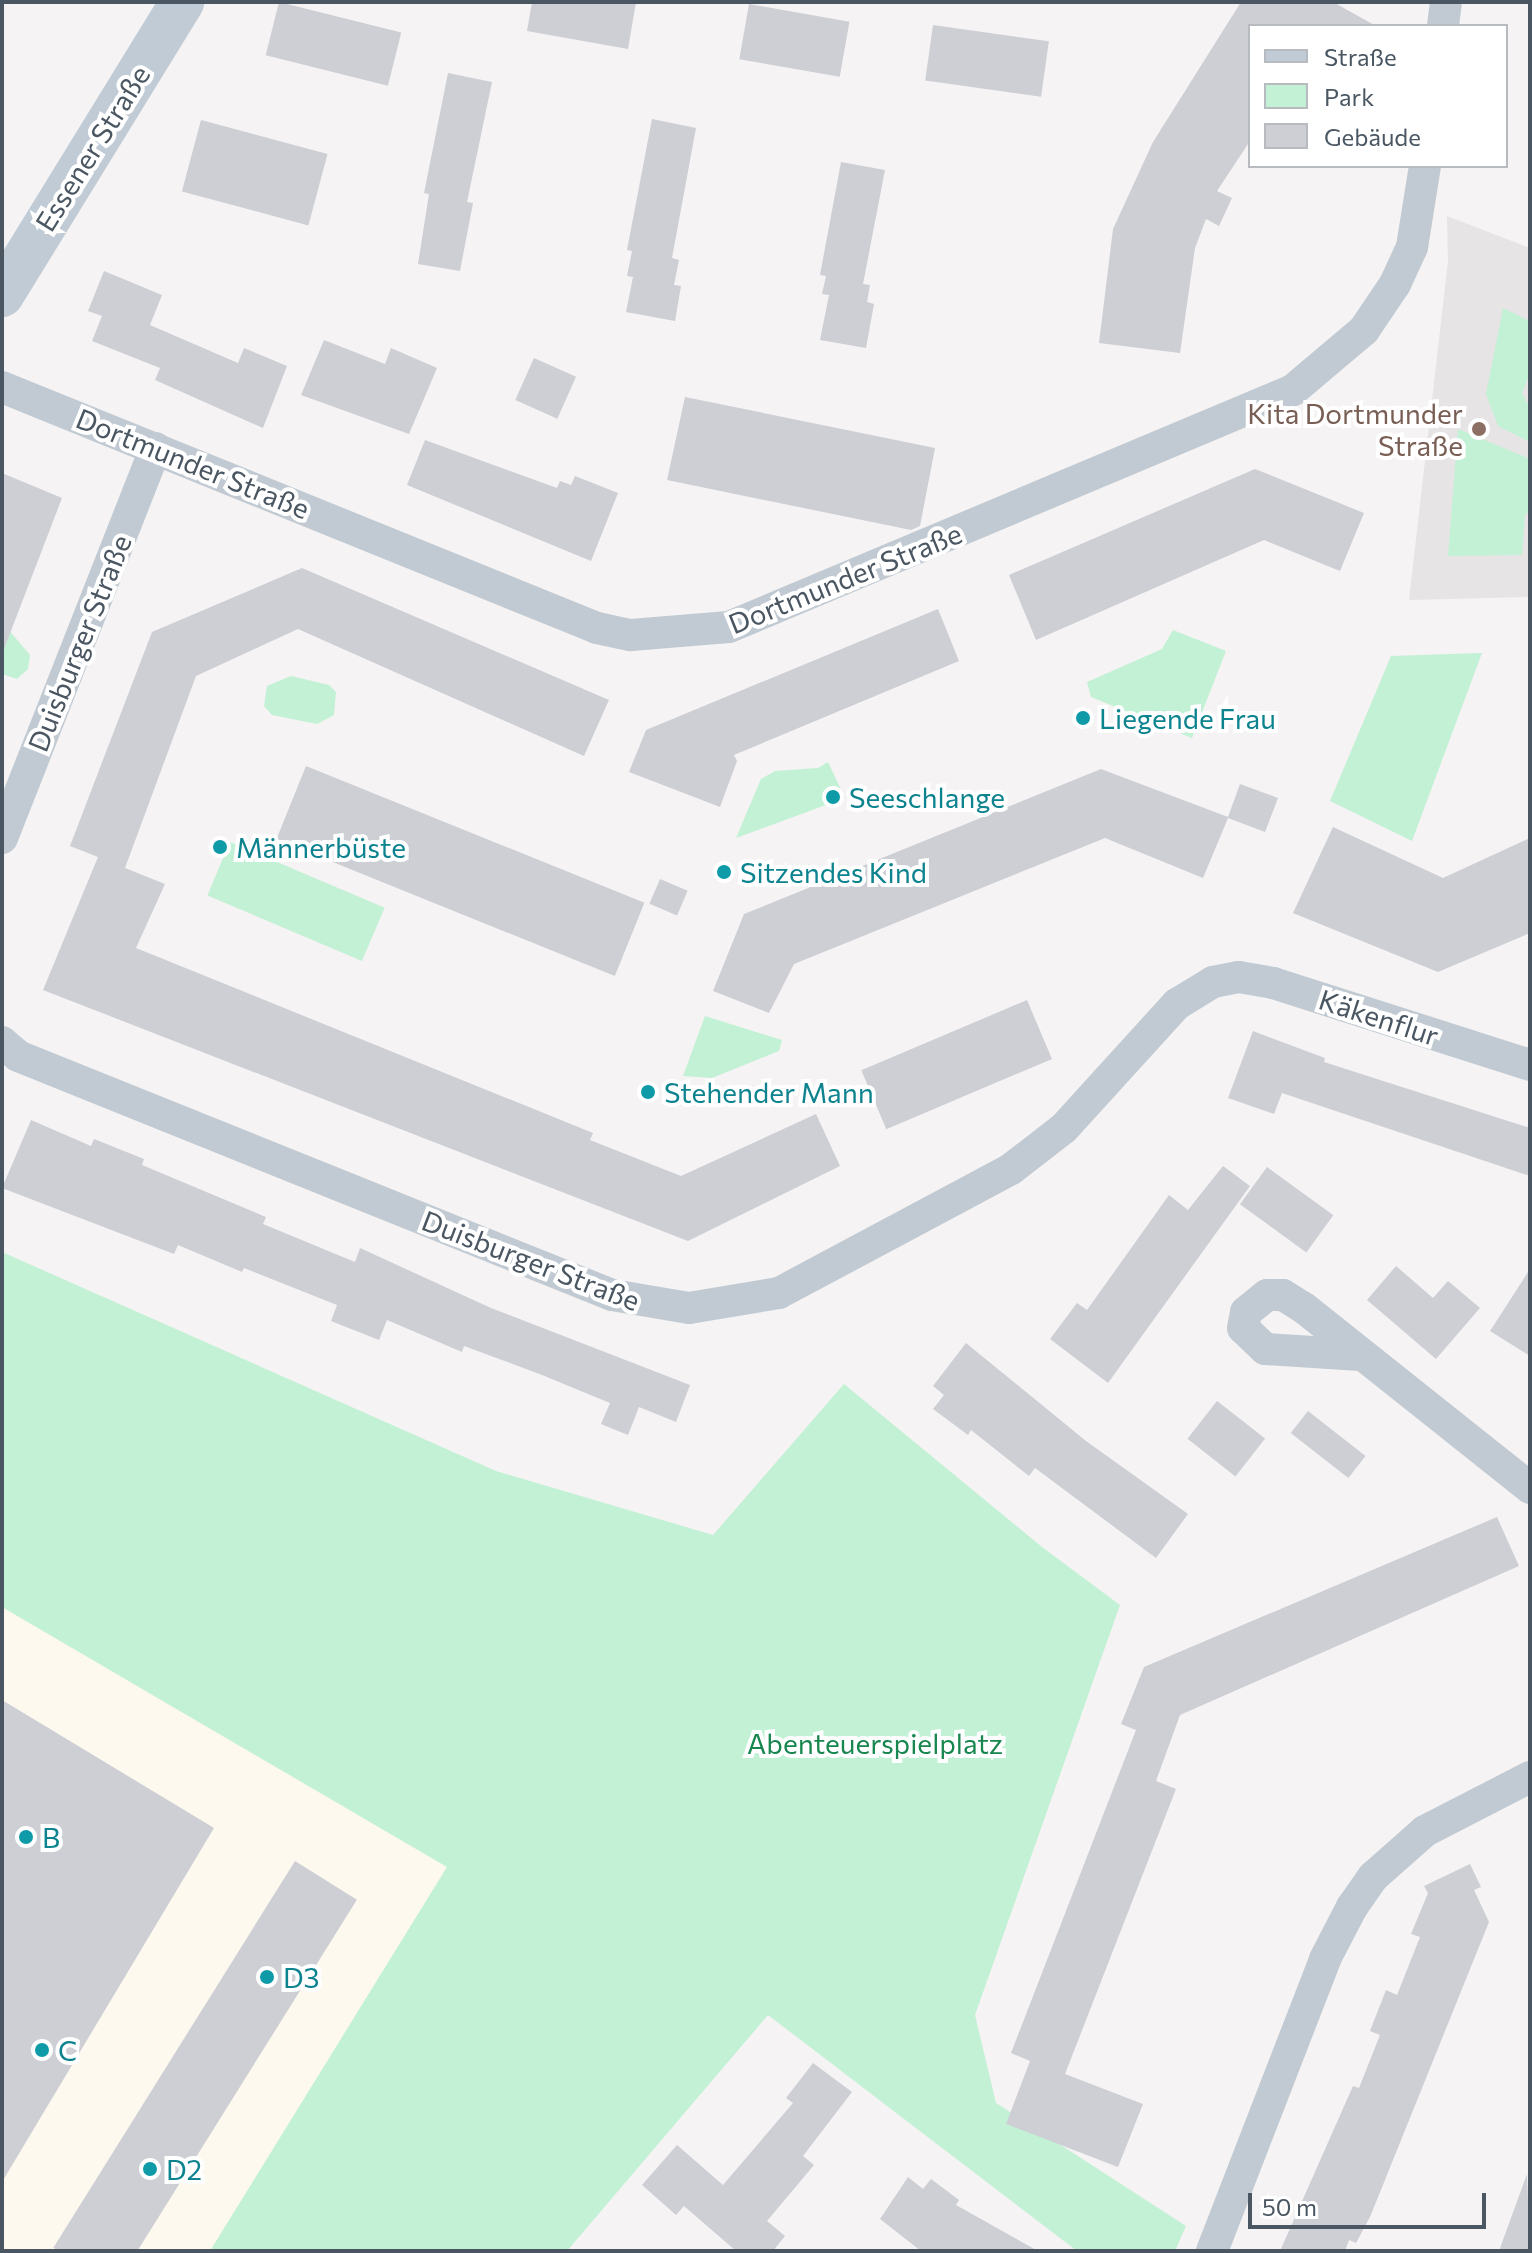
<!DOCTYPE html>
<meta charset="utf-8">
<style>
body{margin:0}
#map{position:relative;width:1532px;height:2253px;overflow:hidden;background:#f5f3f3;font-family:Commissioner,sans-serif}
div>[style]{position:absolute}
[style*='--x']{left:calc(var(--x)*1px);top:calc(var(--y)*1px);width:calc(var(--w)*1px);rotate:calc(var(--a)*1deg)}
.commercial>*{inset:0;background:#fdf9ef}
.education>*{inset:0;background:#e6e4e5}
.green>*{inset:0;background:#c3f1d5;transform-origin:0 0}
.building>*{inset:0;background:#cdcfd5;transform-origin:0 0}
.street>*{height:32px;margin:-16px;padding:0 16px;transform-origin:16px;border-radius:16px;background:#c1cad2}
.secondary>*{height:44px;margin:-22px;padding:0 22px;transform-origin:22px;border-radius:22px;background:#c1cbd6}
.dots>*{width:22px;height:22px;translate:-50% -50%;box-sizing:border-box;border:4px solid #fff;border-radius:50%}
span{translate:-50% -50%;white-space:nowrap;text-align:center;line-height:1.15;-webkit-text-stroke:8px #fff;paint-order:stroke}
.street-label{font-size:28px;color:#4a5661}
.education-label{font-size:28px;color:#785e54}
.right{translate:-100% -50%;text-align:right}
.culture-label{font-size:28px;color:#0d838f}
.left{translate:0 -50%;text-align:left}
.park-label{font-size:28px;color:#17864f}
.frame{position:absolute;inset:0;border:4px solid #4a5661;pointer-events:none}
.legend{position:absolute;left:1248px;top:24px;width:260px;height:144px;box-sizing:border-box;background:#fff;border:2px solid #b7bbc0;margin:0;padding:10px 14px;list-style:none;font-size:24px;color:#4a5661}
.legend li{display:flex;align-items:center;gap:16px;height:40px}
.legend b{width:40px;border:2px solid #b7bbc0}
.scale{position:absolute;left:1248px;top:2193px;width:238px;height:36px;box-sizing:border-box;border:4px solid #4a5661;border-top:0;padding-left:10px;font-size:24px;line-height:28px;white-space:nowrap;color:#4a5661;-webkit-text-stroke:6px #fff;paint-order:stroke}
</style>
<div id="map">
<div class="commercial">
<i style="clip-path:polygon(2px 1607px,447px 1867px,210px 2251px,2px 2251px)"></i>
</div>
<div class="education">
<i style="clip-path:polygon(1447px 216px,1530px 248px,1530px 597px,1409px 600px,1448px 261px)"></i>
</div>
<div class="green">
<i style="clip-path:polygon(1503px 308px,1530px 321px,1530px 373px,1522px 393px,1530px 408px,1530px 442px,1498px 426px,1486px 394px)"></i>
<i style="clip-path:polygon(1458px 429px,1530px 459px,1530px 511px,1525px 515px,1522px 555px,1448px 556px)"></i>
<i style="clip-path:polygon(2px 622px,30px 655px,28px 669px,17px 679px,2px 674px)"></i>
<i style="clip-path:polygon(1173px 630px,1226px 651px,1192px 738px,1091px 697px,1087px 682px,1162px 649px)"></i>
<i style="clip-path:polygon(1482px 653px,1412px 841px,1330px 801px,1391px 656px)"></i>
<i style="clip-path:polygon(291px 676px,329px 685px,336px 692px,334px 715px,317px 724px,272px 715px,264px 706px,267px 686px)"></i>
<i style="clip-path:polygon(828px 762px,845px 798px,736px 838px,761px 779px,775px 771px,818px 768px)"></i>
<i style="left:230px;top:842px;width:168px;height:58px;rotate:23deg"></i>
<i style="clip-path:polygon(705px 1016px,782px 1040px,779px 1051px,712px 1078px,683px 1076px)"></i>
<i style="clip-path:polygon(2px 1252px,496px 1471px,713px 1535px,844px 1384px,1042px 1547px,1120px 1605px,975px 2015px,996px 2103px,1186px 2226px,1175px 2251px,1077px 2251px,768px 2015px,567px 2251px,210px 2251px,447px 1867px,2px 1607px)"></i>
</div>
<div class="building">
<i style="left:279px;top:2px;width:126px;height:55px;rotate:14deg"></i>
<i style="clip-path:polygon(532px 2px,636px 2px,628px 49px,527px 31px)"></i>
<i style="clip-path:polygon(1241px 2px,1333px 2px,1376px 26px,1250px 26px,1250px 141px,1217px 191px,1232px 198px,1219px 226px,1206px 219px,1195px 248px,1180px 353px,1099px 343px,1113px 229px,1153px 142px)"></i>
<i style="left:749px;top:4px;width:102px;height:56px;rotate:10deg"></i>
<i style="left:933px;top:25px;width:117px;height:56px;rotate:8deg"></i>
<i style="clip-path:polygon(448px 73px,492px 82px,467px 202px,473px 203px,460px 271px,418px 264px,429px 194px,424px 193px)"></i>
<i style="clip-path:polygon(652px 119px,696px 128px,672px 258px,679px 260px,674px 285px,681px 286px,675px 321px,626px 312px,633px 277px,627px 276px,632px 251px,627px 250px)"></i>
<i style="left:201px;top:120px;width:131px;height:74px;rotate:15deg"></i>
<i style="clip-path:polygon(841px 162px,885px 170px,863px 284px,870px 285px,867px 302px,874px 304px,866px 348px,820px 340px,829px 295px,822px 294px,826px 276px,820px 275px)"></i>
<i style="clip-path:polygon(104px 271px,162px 295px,150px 325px,238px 363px,244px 348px,287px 366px,263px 428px,155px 380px,160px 368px,92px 341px,102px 316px,88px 311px)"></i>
<i style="clip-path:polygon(324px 340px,385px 364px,391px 348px,437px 368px,409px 434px,301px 395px)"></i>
<i style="left:534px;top:358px;width:46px;height:46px;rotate:24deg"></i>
<i style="clip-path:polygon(685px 397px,935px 448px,920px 526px,911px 530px,667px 480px)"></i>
<i style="clip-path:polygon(425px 440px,557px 488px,560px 481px,571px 485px,575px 476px,618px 493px,591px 561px,407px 485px)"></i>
<i style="clip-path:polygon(1255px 469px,1364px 513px,1340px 571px,1264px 540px,1036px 640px,1009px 575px)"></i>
<i style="clip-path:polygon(2px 473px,62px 498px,4px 649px,2px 648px)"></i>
<i style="clip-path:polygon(302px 568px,609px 700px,584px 756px,298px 629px,196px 676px,125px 868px,165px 884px,136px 948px,593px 1133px,590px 1140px,681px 1176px,816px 1114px,840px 1166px,688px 1241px,43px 990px,98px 857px,70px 846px,152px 632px)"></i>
<i style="clip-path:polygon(938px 609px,959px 661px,734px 755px,737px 761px,720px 807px,629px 772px,646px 730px)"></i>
<i style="left:306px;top:766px;width:365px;height:79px;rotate:22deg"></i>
<i style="clip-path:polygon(1101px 769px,1228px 817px,1240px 784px,1278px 798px,1265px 832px,1228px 818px,1203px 878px,1105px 838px,794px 964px,769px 1013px,713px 991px,744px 914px)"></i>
<i style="clip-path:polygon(1333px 827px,1443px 878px,1530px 838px,1530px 933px,1438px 972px,1293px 913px)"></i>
<i style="left:660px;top:879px;width:30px;height:27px;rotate:23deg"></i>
<i style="left:1027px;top:1000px;width:64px;height:180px;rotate:67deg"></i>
<i style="clip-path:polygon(1253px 1031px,1325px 1058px,1324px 1062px,1530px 1128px,1530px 1176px,1282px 1093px,1274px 1114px,1228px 1098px)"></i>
<i style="clip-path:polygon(31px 1120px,91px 1146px,94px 1139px,144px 1159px,142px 1165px,266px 1217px,263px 1224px,355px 1262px,360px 1248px,491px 1308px,690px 1385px,676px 1422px,639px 1407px,628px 1435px,601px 1424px,610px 1403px,542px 1375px,464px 1346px,462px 1352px,387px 1320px,379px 1340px,331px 1321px,337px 1305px,244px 1268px,242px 1272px,178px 1245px,174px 1254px,2px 1188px)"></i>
<i style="clip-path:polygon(1223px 1166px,1250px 1186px,1108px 1383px,1050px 1339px,1077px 1303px,1087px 1310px,1169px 1195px,1188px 1210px)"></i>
<i style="left:1267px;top:1167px;width:82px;height:46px;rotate:36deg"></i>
<i style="clip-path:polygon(1396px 1266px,1433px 1298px,1448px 1281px,1480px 1308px,1436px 1359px,1367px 1300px)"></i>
<i style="clip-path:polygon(1530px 1269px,1530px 1356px,1490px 1331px)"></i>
<i style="clip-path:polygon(966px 1343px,1086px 1441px,1188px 1514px,1156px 1558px,1035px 1468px,1029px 1476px,971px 1430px,968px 1435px,933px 1409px,944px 1395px,933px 1386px)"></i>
<i style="left:1217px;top:1401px;width:61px;height:48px;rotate:38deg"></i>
<i style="left:1308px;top:1411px;width:73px;height:28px;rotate:38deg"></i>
<i style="clip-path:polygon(1497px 1517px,1519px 1566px,1180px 1715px,1156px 1781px,1176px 1789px,1065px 2074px,1143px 2104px,1118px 2167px,1006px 2124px,1030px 2061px,1011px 2053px,1136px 1730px,1121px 1724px,1144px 1667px)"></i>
<i style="clip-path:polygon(2px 1700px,214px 1828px,2px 2182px)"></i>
<i style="left:295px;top:1861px;width:73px;height:456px;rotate:32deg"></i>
<i style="clip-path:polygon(1470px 1864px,1481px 1887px,1474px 1890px,1489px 1922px,1370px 2217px,1356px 2243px,1349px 2240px,1345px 2251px,1280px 2251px,1353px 2086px,1359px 2088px,1380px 2035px,1370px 2031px,1386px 1990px,1397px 1995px,1420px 1937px,1411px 1934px,1428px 1893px,1424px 1886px)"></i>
<i style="clip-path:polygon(813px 2063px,852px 2092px,803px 2156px,814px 2165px,767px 2221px,785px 2236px,773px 2251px,736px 2251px,684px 2206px,676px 2215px,642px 2185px,677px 2145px,723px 2185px,793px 2103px,786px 2098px)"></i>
<i style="clip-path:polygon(1527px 2174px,1530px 2251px,1499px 2251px)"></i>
<i style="clip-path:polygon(908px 2177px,923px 2189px,931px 2179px,959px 2200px,956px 2205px,1038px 2251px,921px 2251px,880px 2219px)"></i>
</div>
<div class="street">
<i style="--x:1443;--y:26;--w:24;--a:-83"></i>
<i style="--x:2;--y:387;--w:642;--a:22.05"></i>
<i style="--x:597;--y:628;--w:35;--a:12"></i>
<i style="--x:631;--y:635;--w:98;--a:-4.7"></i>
<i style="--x:729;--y:627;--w:612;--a:-22.79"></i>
<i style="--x:1293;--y:390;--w:93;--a:-40.2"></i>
<i style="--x:1364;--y:330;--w:55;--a:-56"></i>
<i style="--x:1395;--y:284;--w:41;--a:-65.3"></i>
<i style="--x:1412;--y:247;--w:82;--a:-80.9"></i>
<i style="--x:2;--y:838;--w:419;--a:-68.5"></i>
<i style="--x:2;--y:1042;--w:21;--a:41"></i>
<i style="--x:18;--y:1056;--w:640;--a:21.92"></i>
<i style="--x:612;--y:1295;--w:78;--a:9.6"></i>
<i style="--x:689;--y:1308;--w:91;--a:-9.5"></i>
<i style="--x:779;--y:1293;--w:263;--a:-28.1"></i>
<i style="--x:1011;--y:1169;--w:67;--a:-37.7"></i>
<i style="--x:1064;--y:1128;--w:168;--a:-47.7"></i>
<i style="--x:1177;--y:1004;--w:42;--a:-31.4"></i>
<i style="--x:1213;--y:982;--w:26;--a:-11"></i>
<i style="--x:1239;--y:977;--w:35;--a:10"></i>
<i style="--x:1273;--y:983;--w:270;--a:17.7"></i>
<i style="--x:1360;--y:1355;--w:95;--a:-176.4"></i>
<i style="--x:1265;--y:1349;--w:30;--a:-136"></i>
<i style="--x:1243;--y:1328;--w:16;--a:-79"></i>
<i style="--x:1246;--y:1312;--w:27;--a:-39"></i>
<i style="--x:1267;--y:1295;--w:16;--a:0"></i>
<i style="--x:1283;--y:1295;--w:25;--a:32"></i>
<i style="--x:1304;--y:1308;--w:289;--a:38.5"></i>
<i style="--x:1212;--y:2251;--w:313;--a:-68.8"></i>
<i style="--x:1325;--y:1959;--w:59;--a:-62.6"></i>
<i style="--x:1352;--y:1907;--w:37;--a:-55"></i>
<i style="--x:1373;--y:1877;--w:69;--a:-41.5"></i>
<i style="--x:1425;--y:1831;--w:118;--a:-27.2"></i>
</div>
<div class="secondary">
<i style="--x:2;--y:295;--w:344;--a:-58.4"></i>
</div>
<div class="dots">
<i style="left:1479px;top:429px;background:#8d6e63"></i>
<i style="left:1083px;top:718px;background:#0f9aa8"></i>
<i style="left:833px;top:797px;background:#0f9aa8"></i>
<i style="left:220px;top:847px;background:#0f9aa8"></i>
<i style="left:724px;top:872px;background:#0f9aa8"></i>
<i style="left:648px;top:1092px;background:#0f9aa8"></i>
<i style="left:26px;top:1837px;background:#0f9aa8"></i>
<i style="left:267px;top:1977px;background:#0f9aa8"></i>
<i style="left:42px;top:2050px;background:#0f9aa8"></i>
<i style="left:150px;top:2169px;background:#0f9aa8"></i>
</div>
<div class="street-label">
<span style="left:92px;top:148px;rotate:-58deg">Essener Straße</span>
<span style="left:193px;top:463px;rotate:22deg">Dortmunder Straße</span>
<span style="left:845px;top:578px;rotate:-22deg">Dortmunder Straße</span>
<span style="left:79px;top:643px;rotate:-68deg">Duisburger Straße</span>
<span style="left:1379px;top:1017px;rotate:18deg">Käkenflur</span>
<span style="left:531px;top:1260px;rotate:21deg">Duisburger Straße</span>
</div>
<div class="education-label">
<span class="right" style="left:1463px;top:429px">Kita Dortmunder<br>Straße</span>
</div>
<div class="culture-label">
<span class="left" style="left:1099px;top:718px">Liegende Frau</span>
<span class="left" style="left:849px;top:797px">Seeschlange</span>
<span class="left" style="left:236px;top:847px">Männerbüste</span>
<span class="left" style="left:740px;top:872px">Sitzendes Kind</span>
<span class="left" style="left:664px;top:1092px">Stehender Mann</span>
<span class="left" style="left:42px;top:1837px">B</span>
<span class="left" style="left:283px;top:1977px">D3</span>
<span class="left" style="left:58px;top:2050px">C</span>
<span class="left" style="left:166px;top:2169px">D2</span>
</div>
<div class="park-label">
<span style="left:875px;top:1743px">Abenteuerspielplatz</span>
</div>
<div class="frame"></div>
<ul class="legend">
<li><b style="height:10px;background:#c1cbd6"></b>Straße</li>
<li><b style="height:22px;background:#c3f1d5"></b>Park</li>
<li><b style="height:22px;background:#cdcfd5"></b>Gebäude</li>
</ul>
<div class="scale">50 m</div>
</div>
